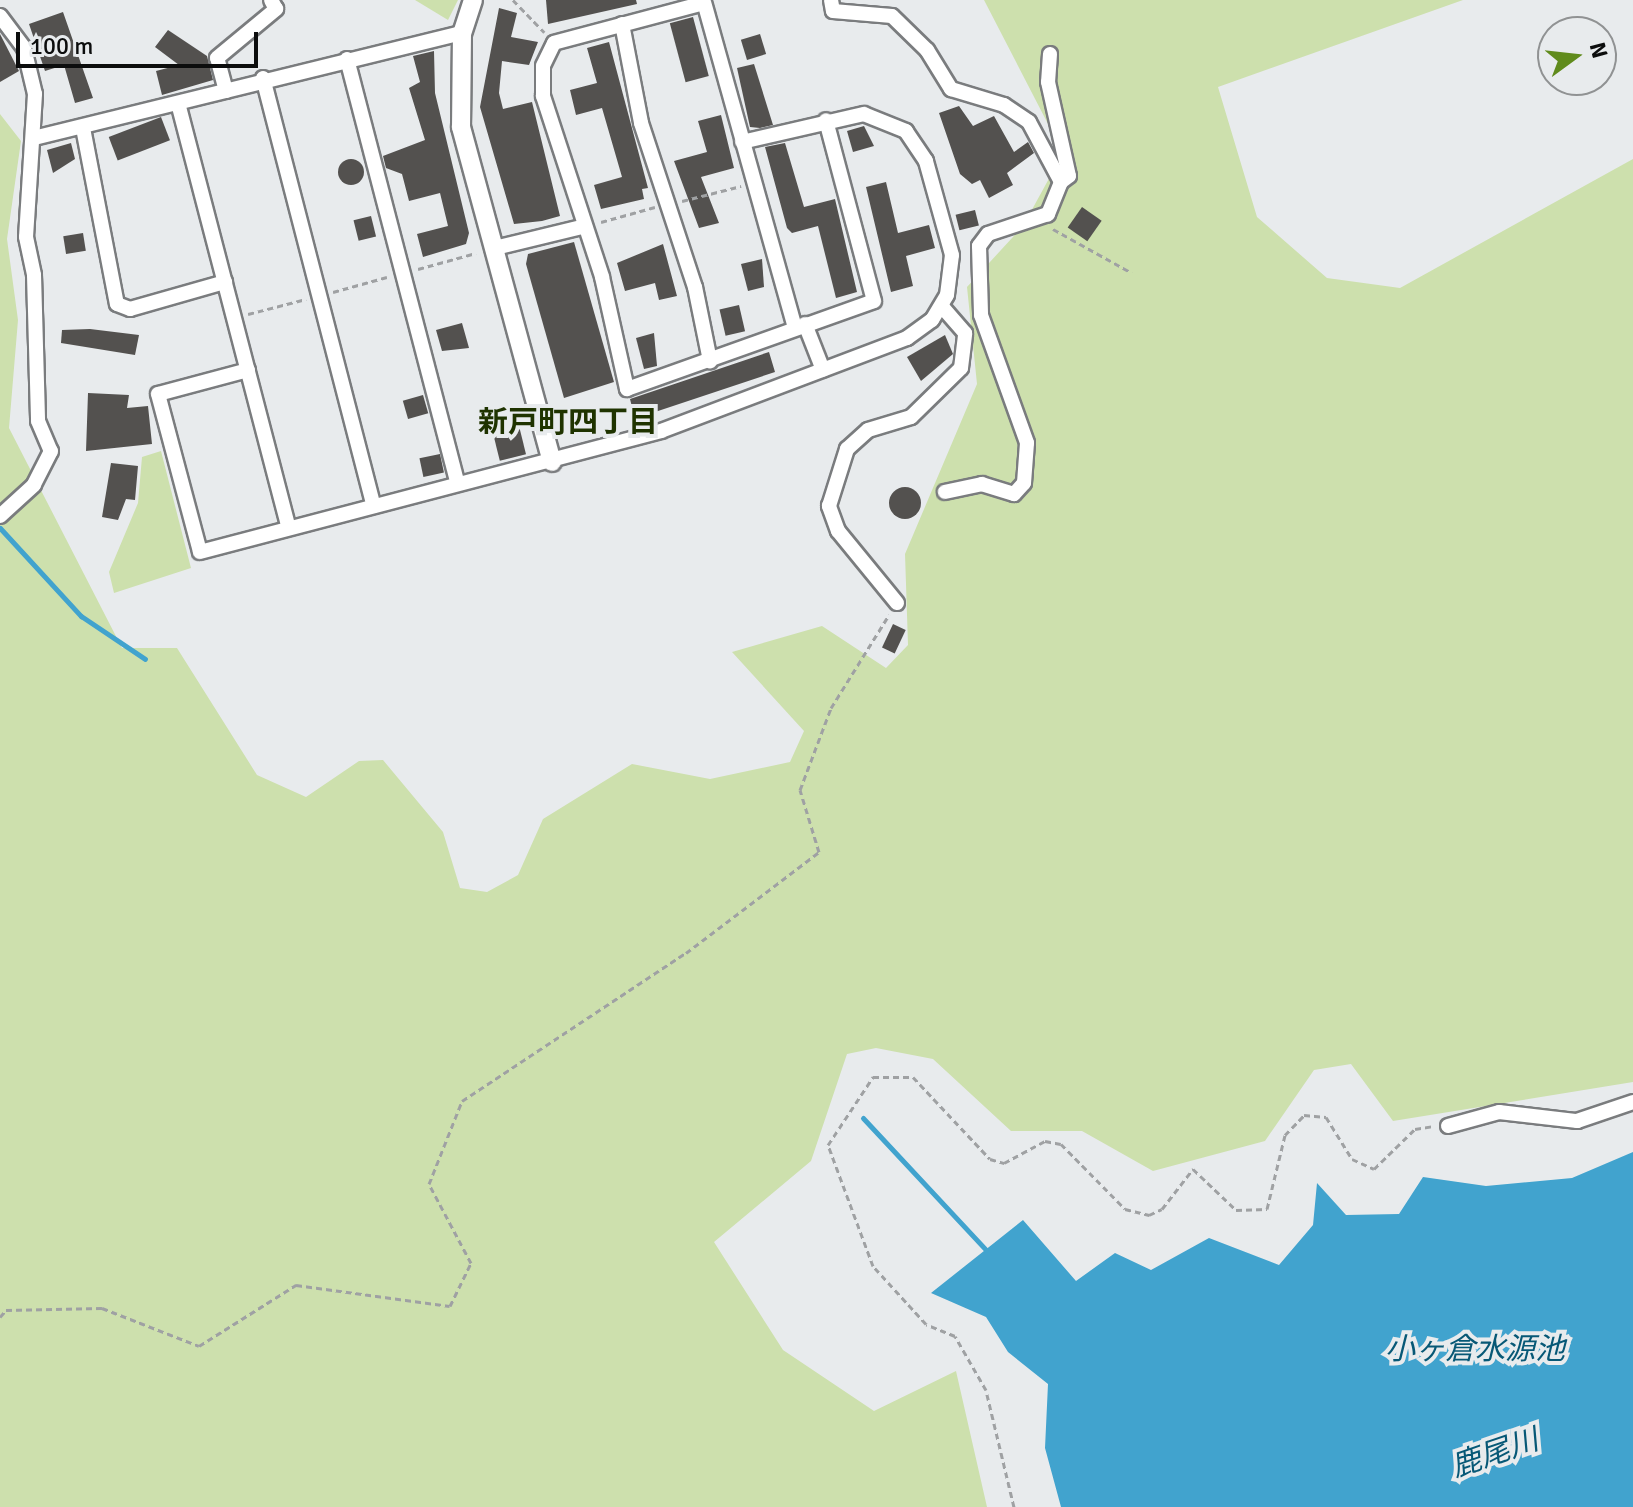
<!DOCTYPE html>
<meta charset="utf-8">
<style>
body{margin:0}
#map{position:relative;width:1633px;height:1507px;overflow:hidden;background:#e8ebed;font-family:Signika,"Noto Sans JP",sans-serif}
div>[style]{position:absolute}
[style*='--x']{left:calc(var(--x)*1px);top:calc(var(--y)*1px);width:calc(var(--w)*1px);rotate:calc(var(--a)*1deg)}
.green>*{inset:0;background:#cde0ad}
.water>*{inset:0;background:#41a3ce}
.stream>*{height:5px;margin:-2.5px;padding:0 2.5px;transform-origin:2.5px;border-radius:2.5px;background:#41a3ce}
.building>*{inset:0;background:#53514f;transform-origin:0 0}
.round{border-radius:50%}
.path>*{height:3px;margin-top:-1.5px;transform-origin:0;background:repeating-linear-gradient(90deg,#9fa1a3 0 6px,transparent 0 10px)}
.roads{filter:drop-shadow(2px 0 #7a7c7e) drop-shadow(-2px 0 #7a7c7e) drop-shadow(0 2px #7a7c7e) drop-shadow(0 -2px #7a7c7e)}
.minor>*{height:14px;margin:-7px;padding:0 7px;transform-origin:7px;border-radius:7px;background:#fff}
.tertiary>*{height:18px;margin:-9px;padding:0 9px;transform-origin:9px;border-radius:9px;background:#fff}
span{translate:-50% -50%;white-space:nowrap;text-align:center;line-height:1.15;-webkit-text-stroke:8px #e8ebed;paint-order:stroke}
.neighbourhood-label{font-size:30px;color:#1f3300;font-weight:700}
.water-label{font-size:30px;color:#075876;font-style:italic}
.north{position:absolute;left:1537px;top:16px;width:80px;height:80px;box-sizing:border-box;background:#e8ebed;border:2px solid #909293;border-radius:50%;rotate:75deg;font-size:22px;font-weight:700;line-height:32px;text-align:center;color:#0c0d0d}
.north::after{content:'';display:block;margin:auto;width:28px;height:36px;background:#608b1c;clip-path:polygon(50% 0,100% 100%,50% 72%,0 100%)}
.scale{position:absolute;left:16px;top:32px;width:242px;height:36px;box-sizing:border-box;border:4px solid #0c0d0d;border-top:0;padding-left:10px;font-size:24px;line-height:28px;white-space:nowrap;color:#0c0d0d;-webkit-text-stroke:6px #e8ebed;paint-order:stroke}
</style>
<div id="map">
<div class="green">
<i style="clip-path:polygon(415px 0,458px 0,448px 20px)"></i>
<i style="clip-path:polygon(984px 0,1463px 0,1218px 87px,1257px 217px,1327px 278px,1400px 288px,1633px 159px,1633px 1082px,1393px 1121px,1351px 1064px,1314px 1070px,1265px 1141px,1153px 1171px,1082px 1131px,1011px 1131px,933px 1059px,876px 1048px,847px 1054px,811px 1161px,714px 1242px,783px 1350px,874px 1411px,956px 1371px,987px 1507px,0 1507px,0 114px,21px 141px,7px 239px,18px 320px,9px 428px,122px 648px,177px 648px,257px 775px,306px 797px,359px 761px,383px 760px,443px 832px,460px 888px,487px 892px,518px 875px,543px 819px,632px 764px,710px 779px,790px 762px,804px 731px,732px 652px,822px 626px,886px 668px,908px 645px,905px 554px,977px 384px,967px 287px,1023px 226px,1063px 153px)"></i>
<i style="clip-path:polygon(161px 451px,191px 568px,114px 593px,109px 572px,138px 503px,142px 457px)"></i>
</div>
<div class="water">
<i style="clip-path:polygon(1633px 1152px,1633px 1507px,1061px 1507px,1045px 1448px,1048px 1384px,1008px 1352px,986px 1317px,931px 1293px,1023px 1220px,1076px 1281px,1115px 1253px,1151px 1270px,1209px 1238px,1279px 1265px,1313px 1225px,1317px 1183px,1346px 1215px,1399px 1214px,1423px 1177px,1486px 1186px,1572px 1178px)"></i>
</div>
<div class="stream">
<i style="--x:0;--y:528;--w:120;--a:47.4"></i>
<i style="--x:81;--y:616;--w:77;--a:33.9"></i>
<i style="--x:863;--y:1118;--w:180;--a:47"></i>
</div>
<div class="building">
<i style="clip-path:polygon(546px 0,636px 0,637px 4px,548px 24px)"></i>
<i style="clip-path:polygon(499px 8px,517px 13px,511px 37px,538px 42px,529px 65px,502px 61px,499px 93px,503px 109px,532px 102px,560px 216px,542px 221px,514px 224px,480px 107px)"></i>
<i style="clip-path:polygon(63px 12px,93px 98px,75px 103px,64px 65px,45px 71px,29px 24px)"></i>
<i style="left:693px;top:17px;width:61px;height:24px;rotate:75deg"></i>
<i style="clip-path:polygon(168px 30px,207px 56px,213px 80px,162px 95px,156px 71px,179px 65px,155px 47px)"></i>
<i style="clip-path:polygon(0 34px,19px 71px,0 82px)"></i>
<i style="left:760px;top:34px;width:21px;height:20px;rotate:73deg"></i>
<i style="clip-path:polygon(609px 42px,648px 188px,642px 189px,644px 199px,601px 209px,594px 185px,622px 177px,602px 108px,576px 115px,570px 90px,597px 83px,587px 48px)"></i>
<i style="clip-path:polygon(434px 51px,435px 93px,469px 233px,466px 244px,423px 257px,417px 234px,448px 226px,440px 193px,409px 201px,402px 174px,386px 168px,383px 156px,425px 140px,409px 88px,420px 82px,413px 56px)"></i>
<i style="clip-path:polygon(754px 64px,773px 125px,760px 128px,750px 127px,737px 68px)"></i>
<i style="clip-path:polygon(959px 106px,973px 126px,994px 116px,1014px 152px,1028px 142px,1034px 153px,1007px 173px,1013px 185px,989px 198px,980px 180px,972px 184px,960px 174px,939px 113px)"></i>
<i style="clip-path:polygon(721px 115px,734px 168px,701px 177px,719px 223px,699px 228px,674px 161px,707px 152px,698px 121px)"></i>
<i style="left:161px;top:117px;width:25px;height:56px;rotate:69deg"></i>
<i style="clip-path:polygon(864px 126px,874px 146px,853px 152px,847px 131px)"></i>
<i style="clip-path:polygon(71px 143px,75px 159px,53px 173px,47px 150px)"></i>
<i style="clip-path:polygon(785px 143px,804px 207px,835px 199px,857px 292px,836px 298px,818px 226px,792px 233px,787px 228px,765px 147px)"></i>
<i class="round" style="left:338px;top:159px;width:26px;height:26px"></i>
<i style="clip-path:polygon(886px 182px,898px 233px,929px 225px,935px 248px,906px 256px,913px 286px,891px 292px,866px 187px)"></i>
<i style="left:1082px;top:207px;width:24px;height:25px;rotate:35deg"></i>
<i style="left:975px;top:210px;width:16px;height:20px;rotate:76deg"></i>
<i style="left:371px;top:216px;width:21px;height:18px;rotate:76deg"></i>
<i style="left:83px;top:233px;width:18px;height:20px;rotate:81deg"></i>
<i style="clip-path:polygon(574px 242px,614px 382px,564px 398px,526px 264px,528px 254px)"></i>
<i style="clip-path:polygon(663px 244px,677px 296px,659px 300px,655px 283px,625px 291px,617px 263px)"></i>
<i style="clip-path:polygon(762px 259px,764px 287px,748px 291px,741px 264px)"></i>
<i style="left:739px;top:305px;width:27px;height:20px;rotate:77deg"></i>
<i style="clip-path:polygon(462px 323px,469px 348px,442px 351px,436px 330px)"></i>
<i style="clip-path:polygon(90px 329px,139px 335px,135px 355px,61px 343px,62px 330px)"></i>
<i style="clip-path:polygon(654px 333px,657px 366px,644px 369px,636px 338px)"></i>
<i style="clip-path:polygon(945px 335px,953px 354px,921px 381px,907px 357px)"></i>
<i style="clip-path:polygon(769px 352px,775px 372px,652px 413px,654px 420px,635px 419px,630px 399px)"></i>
<i style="clip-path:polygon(88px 393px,129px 395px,127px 408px,148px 406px,152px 444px,86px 451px)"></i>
<i style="left:423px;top:395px;width:19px;height:21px;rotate:74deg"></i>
<i style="left:519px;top:426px;width:29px;height:27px;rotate:76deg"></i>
<i style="left:440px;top:454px;width:19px;height:21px;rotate:78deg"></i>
<i style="clip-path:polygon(111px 463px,138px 466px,135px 500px,126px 499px,118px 520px,102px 517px)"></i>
<i class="round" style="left:889px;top:487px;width:32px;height:32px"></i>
<i style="left:893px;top:624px;width:14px;height:26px;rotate:25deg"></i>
</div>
<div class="path">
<i style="--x:513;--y:0;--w:45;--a:45.9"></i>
<i style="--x:682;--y:201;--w:61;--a:-14.3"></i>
<i style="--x:601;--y:222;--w:56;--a:-15.5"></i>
<i style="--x:1053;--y:229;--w:90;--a:29.1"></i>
<i style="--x:418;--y:269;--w:60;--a:-15.4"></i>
<i style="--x:333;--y:292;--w:56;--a:-15.5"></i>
<i style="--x:248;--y:314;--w:60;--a:-14.5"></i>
<i style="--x:0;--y:1317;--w:9;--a:-49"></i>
<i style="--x:6;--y:1310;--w:96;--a:-1.2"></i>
<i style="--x:102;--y:1308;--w:104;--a:21.4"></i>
<i style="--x:199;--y:1346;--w:115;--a:-32.2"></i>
<i style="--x:296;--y:1285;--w:155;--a:7.8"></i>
<i style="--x:450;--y:1306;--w:48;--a:-64"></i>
<i style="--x:471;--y:1263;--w:89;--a:-118"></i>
<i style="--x:429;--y:1184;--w:89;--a:-68.3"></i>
<i style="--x:462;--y:1101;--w:268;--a:-33.5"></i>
<i style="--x:686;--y:953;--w:167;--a:-37.2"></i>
<i style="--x:819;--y:852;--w:65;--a:-107"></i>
<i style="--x:800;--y:790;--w:88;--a:-69.3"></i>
<i style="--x:831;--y:708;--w:110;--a:-58.1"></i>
<i style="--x:1014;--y:1507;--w:120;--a:-103.5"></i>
<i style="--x:986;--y:1390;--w:62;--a:-119.9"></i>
<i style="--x:955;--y:1336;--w:31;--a:-158"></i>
<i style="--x:926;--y:1324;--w:79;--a:-132.4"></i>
<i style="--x:873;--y:1266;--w:129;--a:-110.4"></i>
<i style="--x:828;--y:1145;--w:82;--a:-56.5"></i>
<i style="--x:873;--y:1077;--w:40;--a:0"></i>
<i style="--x:913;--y:1077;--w:112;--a:46.8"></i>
<i style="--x:990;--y:1159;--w:15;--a:16"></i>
<i style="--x:1004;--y:1163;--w:47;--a:-28.2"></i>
<i style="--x:1045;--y:1141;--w:16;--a:11"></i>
<i style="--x:1061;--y:1144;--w:91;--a:45.4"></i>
<i style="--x:1125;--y:1209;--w:25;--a:14"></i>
<i style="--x:1149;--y:1215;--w:14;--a:-25"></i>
<i style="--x:1162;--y:1209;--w:51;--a:-52.2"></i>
<i style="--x:1193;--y:1169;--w:59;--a:43.6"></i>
<i style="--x:1236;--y:1210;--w:31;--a:-2"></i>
<i style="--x:1267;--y:1209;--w:76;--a:-76.3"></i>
<i style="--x:1285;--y:1135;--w:28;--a:-46"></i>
<i style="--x:1304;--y:1115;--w:22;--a:5"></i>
<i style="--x:1326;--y:1117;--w:49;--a:58.2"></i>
<i style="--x:1352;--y:1159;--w:24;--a:24"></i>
<i style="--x:1374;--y:1169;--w:57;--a:-44.3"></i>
<i style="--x:1415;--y:1129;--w:20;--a:-9"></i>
</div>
<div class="roads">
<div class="minor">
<i style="--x:831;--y:0;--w:11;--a:80"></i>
<i style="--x:833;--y:11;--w:59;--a:4.8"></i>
<i style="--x:892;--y:16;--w:49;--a:44.2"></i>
<i style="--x:927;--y:50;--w:46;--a:58.4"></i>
<i style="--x:951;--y:89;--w:55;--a:16.8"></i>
<i style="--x:1004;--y:105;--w:30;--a:34"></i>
<i style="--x:1029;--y:122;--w:68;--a:61.9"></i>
<i style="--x:1061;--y:182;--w:35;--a:112"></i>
<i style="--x:1048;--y:214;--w:63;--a:161.6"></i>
<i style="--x:988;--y:234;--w:15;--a:127"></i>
<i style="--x:979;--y:246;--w:69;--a:88.3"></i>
<i style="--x:981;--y:315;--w:136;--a:70.2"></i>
<i style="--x:1027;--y:443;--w:40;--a:94.3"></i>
<i style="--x:1024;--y:483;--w:15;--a:132"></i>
<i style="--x:1014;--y:494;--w:34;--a:-163"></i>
<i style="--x:982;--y:484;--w:38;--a:168"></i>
<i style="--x:0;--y:16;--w:40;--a:53"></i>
<i style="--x:24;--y:48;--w:47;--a:76.6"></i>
<i style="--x:35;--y:94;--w:143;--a:93.6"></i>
<i style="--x:26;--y:237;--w:39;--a:78"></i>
<i style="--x:34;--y:275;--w:146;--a:88.4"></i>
<i style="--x:38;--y:421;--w:33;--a:67"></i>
<i style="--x:51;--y:451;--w:38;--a:117"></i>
<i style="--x:34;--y:485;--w:46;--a:137.6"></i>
<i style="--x:622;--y:24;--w:101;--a:79.1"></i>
<i style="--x:641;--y:123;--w:173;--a:71.8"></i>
<i style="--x:695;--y:287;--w:76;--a:78.5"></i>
<i style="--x:1050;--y:54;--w:28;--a:94"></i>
<i style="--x:1048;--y:82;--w:96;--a:77.4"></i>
<i style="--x:1069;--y:176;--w:10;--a:143"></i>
<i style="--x:347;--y:59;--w:439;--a:75.4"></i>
<i style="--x:263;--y:78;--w:442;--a:75.5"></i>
<i style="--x:226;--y:91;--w:34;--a:-105"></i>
<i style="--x:217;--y:58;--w:77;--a:-39.7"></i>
<i style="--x:276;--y:9;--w:10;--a:-119"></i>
<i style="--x:178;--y:103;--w:439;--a:75.4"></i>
<i style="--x:83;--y:128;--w:179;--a:79.1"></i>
<i style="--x:117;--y:304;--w:14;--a:21"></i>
<i style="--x:130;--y:309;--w:99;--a:-15.9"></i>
<i style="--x:34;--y:138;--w:441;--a:-13.8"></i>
<i style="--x:495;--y:248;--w:89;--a:-13.6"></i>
<i style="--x:805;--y:324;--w:49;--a:68.6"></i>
<i style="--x:795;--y:328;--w:337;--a:-105.6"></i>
<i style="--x:704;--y:3;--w:155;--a:165.1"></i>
<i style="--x:554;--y:43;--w:25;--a:116"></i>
<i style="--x:543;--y:66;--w:30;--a:90"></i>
<i style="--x:543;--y:96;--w:190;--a:71.9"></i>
<i style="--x:602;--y:277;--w:115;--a:77.4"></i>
<i style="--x:627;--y:389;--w:262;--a:-19.6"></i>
<i style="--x:874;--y:301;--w:187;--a:-104.9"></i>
<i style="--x:248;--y:370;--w:93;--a:165.1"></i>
<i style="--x:158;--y:394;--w:163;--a:75.1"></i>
<i style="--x:200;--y:552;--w:477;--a:-14.7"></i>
<i style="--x:661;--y:431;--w:263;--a:-20.7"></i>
<i style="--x:907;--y:338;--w:31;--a:-36"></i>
<i style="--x:932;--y:320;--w:29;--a:-59"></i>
<i style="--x:947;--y:295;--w:40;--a:-82.9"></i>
<i style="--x:952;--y:255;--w:98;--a:-105.5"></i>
<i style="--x:926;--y:161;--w:36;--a:-124"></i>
<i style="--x:906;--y:131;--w:45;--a:-158"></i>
<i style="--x:864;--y:114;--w:125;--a:167.1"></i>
<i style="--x:897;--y:603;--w:93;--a:-129.3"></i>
<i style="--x:838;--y:531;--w:27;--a:-110"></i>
<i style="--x:829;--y:506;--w:60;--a:-72.5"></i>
<i style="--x:847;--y:449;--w:28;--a:-42"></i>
<i style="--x:868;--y:430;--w:45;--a:-16.8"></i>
<i style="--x:911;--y:417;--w:70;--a:-44.4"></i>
<i style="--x:961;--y:368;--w:35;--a:-83"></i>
<i style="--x:965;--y:333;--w:35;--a:-131"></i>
<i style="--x:1448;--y:1126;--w:53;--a:-15.4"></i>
<i style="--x:1499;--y:1112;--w:79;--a:6.6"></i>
<i style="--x:1577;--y:1121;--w:59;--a:-18.7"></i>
</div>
<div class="tertiary">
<i style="--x:473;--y:0;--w:35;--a:108"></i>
<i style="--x:462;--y:33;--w:94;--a:90.6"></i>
<i style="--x:461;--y:127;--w:347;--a:74.8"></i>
</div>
</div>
<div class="neighbourhood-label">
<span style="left:568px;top:423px">新戸町四丁目</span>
</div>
<div class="water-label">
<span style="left:1475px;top:1350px">小ヶ倉水源池</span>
<span style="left:1495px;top:1454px;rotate:-19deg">鹿尾川</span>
</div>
<div class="north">N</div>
<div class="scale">100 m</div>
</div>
